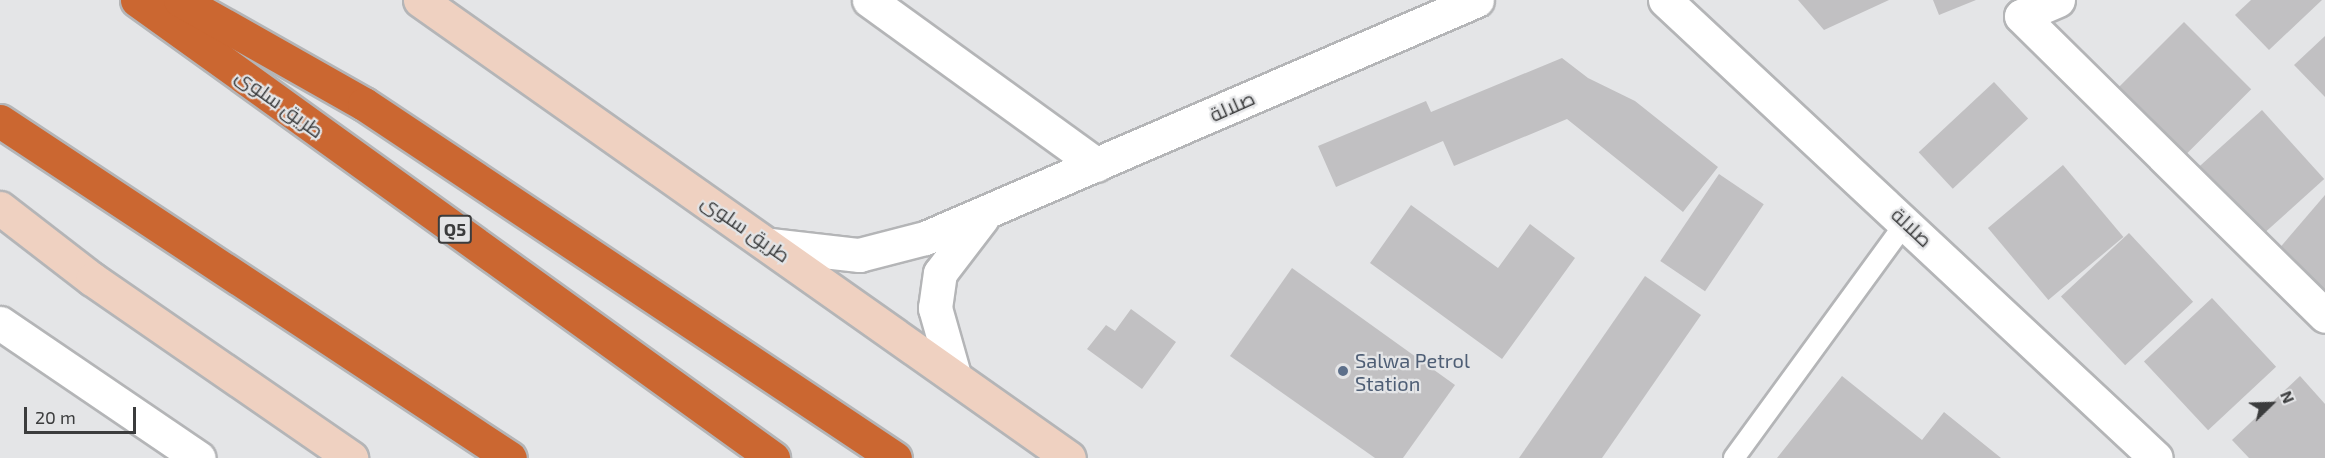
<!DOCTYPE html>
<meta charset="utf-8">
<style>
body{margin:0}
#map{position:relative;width:2325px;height:458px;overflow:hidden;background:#e4e5e7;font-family:"Exo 2",Cairo,sans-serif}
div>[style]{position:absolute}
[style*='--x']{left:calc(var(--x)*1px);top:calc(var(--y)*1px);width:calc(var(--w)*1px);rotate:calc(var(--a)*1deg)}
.building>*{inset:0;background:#c1c0c2;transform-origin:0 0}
.roads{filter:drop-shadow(2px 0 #b4b5b7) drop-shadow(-2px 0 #b4b5b7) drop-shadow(0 2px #b4b5b7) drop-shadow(0 -2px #b4b5b7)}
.service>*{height:20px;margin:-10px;padding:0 10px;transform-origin:10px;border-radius:10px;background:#fff}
.minor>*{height:33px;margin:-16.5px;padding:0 16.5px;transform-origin:16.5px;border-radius:16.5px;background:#fff}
.secondary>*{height:33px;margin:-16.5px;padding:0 16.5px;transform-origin:16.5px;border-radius:16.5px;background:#efd1c1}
.motorway>*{height:33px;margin:-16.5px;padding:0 16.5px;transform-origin:16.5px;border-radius:16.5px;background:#cb6731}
.dots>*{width:16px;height:16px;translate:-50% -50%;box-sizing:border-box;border:3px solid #e4e5e7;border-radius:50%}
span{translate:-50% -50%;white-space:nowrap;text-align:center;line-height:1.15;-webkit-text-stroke:4.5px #e4e5e7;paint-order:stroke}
.shield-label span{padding:2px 4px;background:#e4e5e7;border:2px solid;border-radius:4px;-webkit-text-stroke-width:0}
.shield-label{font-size:18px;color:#3b3c3d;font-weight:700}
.street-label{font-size:20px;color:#3b3c3d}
.service-label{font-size:20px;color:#4e5e75}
.left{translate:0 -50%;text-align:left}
.north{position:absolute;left:2241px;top:374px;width:60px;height:60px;-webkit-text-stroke:4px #e4e5e7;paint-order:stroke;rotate:67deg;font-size:16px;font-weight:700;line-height:24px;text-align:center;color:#3b3c3d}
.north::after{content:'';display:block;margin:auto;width:21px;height:27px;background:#3b3c3d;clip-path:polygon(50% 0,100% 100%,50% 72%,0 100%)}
.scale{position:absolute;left:24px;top:407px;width:112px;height:27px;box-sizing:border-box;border:3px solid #3b3c3d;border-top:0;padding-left:8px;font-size:18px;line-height:21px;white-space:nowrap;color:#3b3c3d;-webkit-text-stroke:4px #e4e5e7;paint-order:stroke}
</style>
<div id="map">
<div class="building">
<i style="clip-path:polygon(1798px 0,1889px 0,1824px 30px)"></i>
<i style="clip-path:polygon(1933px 0,1976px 0,1939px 15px)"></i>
<i style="clip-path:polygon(2251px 0,2322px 0,2269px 50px,2235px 15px)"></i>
<i style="left:2184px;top:22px;width:95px;height:98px;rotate:45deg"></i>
<i style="clip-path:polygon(2325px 36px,2325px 97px,2294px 65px)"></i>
<i style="clip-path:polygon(1562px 58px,1588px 78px,1635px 101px,1718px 167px,1683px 212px,1567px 119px,1454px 166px,1443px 141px,1336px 187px,1318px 146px,1426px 101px,1431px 112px)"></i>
<i style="left:1994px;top:82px;width:50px;height:103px;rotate:47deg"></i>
<i style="left:2262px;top:110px;width:93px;height:93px;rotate:48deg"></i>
<i style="left:2063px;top:165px;width:94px;height:98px;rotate:50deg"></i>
<i style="left:1719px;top:174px;width:54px;height:105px;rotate:34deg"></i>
<i style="clip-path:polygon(2325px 195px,2325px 292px,2277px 251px)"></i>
<i style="clip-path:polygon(1411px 205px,1498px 268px,1530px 224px,1575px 258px,1502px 359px,1370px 263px)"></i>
<i style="left:2129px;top:233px;width:94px;height:93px;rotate:47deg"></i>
<i style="clip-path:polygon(1292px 268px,1455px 385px,1403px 458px,1375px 458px,1230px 356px)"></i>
<i style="clip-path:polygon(1645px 276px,1701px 315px,1602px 458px,1519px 458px)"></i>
<i style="left:2212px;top:298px;width:94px;height:93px;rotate:47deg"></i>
<i style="clip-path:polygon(1131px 309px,1176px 342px,1142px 389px,1087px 349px,1106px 325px,1115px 331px)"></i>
<i style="clip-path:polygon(1842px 376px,1922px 440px,1944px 412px,2001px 458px,1777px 458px)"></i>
<i style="clip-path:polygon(2300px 376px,2325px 404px,2325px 458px,2249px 458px,2232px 440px)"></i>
</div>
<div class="roads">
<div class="service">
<i style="--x:1734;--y:458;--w:292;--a:-53.9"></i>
</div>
<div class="minor">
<i style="--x:869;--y:0;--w:281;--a:35.9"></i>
<i style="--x:1665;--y:0;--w:671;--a:43.01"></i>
<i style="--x:2058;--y:0;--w:40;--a:156.6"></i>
<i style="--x:2021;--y:16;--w:427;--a:44.6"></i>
<i style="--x:770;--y:245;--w:90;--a:6.4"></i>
<i style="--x:859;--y:255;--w:68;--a:-14.4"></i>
<i style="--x:925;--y:238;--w:601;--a:-23.32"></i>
<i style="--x:0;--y:323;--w:240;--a:34.2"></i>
<i style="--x:954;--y:375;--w:70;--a:-105.8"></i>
<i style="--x:935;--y:308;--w:35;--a:-82"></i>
<i style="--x:940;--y:273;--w:69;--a:-52.6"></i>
</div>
<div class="secondary">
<i style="--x:420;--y:0;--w:794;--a:35.21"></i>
<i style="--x:0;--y:208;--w:116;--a:37.7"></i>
<i style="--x:92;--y:279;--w:315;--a:34.6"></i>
</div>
<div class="motorway">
<i style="--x:137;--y:0;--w:784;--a:35.76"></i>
<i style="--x:180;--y:0;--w:211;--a:29.5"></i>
<i style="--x:364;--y:104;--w:638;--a:33.69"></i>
<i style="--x:0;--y:121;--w:611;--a:33.46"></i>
</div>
</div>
<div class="dots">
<i style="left:1343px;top:371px;background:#5c6f8a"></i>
</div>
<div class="shield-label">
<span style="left:455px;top:229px">Q5</span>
</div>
<div class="street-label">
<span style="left:280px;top:103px;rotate:36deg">طريق سلوى</span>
<span style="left:1232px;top:106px;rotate:-24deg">صلالة</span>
<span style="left:1912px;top:227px;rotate:43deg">صلالة</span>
<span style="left:746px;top:228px;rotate:35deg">طريق سلوى</span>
</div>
<div class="service-label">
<span class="left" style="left:1355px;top:372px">Salwa Petrol<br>Station</span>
</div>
<div class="north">N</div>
<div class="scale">20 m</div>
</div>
